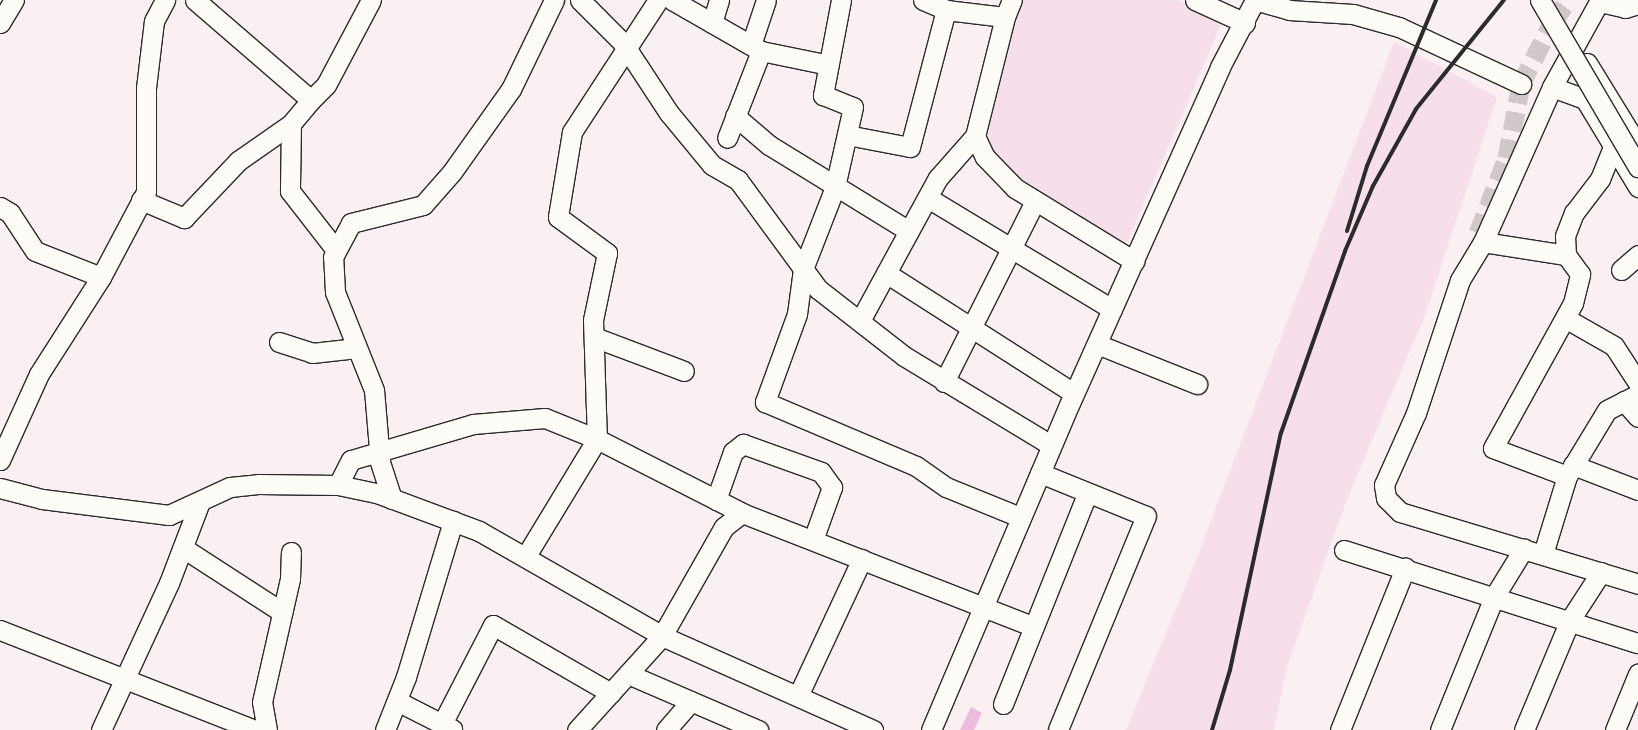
<!DOCTYPE html>
<style>
body{margin:0}
#map{position:relative;width:1638px;height:730px;overflow:hidden;background:#faeff1;font-family:"Indie Flower",sans-serif}
div>[style]{position:absolute}
[style*='--x']{left:calc(var(--x)*1px);top:calc(var(--y)*1px);width:calc(var(--w)*1px);rotate:calc(var(--a)*1deg)}
.built>*{inset:0;background:#f6dfea}
.building>*{inset:0;background:#edbbdb}
.minor-tunnel>*{height:19px;margin-top:-9.5px;transform-origin:0;background:repeating-linear-gradient(90deg,#d1c8c9 0 19px,transparent 0 28px)}
.roads{filter:drop-shadow(1px 0 #2b2b2b) drop-shadow(-1px 0 #2b2b2b) drop-shadow(0 1px #2b2b2b) drop-shadow(0 -1px #2b2b2b)}
.minor>*{height:19px;margin:-9.5px;padding:0 9.5px;transform-origin:9.5px;border-radius:9.5px;background:#fdfcf7}
.rail>*{height:4px;margin:-2px;padding:0 2px;transform-origin:2px;border-radius:2px;background:#2b2b2b}
.bridges{filter:drop-shadow(1px 0 #2b2b2b) drop-shadow(-1px 0 #2b2b2b) drop-shadow(0 1px #2b2b2b) drop-shadow(0 -1px #2b2b2b)}
.minor-bridge>*{height:19px;margin:-9.5px;padding:0 9.5px;transform-origin:9.5px;border-radius:9.5px;background:#fdfcf7}
span{translate:-50% -50%;white-space:nowrap;text-align:center;line-height:1.15;-webkit-text-stroke:4px #fdfcf7;paint-order:stroke}
</style>
<div id="map">
<div class="built">
<i style="clip-path:polygon(1016px 0,1177px 0,1222px 22px,1125px 248px,989px 157px,979px 136px)"></i>
<i style="clip-path:polygon(1394px 42px,1497px 97px,1424px 318px,1349px 494px,1287px 666px,1274px 730px,1126px 730px,1196px 560px)"></i>
</div>
<div class="building">
<i style="clip-path:polygon(971px 707px,982px 713px,974px 730px,960px 730px)"></i>
</div>
<div class="minor-tunnel">
<i style="--x:1478;--y:233;--w:80;--a:-68.9"></i>
<i style="--x:1507;--y:158;--w:75;--a:-79.3"></i>
<i style="--x:1521;--y:84;--w:71;--a:-63.1"></i>
<i style="--x:1553;--y:21;--w:26;--a:-53"></i>
</div>
<div class="roads">
<div class="minor">
<i style="--x:195;--y:0;--w:153;--a:40.8"></i>
<i style="--x:311;--y:100;--w:21;--a:-45"></i>
<i style="--x:326;--y:85;--w:96;--a:-62.1"></i>
<i style="--x:580;--y:0;--w:61;--a:45"></i>
<i style="--x:623;--y:43;--w:84;--a:56.7"></i>
<i style="--x:669;--y:113;--w:67;--a:50.4"></i>
<i style="--x:712;--y:165;--w:30;--a:30"></i>
<i style="--x:738;--y:180;--w:135;--a:53.7"></i>
<i style="--x:818;--y:289;--w:109;--a:37.9"></i>
<i style="--x:904;--y:356;--w:172;--a:31.2"></i>
<i style="--x:658;--y:0;--w:158;--a:123.1"></i>
<i style="--x:572;--y:132;--w:86;--a:99.4"></i>
<i style="--x:558;--y:217;--w:61;--a:36.3"></i>
<i style="--x:607;--y:253;--w:68;--a:101.8"></i>
<i style="--x:593;--y:320;--w:119;--a:88.1"></i>
<i style="--x:597;--y:439;--w:163;--a:27"></i>
<i style="--x:672;--y:0;--w:103;--a:29.8"></i>
<i style="--x:761;--y:51;--w:93;--a:111.3"></i>
<i style="--x:841;--y:0;--w:97;--a:100.7"></i>
<i style="--x:823;--y:95;--w:32;--a:22"></i>
<i style="--x:853;--y:107;--w:82;--a:102.7"></i>
<i style="--x:835;--y:187;--w:88;--a:111.3"></i>
<i style="--x:803;--y:269;--w:45;--a:97.6"></i>
<i style="--x:797;--y:314;--w:94;--a:110"></i>
<i style="--x:765;--y:402;--w:164;--a:23"></i>
<i style="--x:916;--y:466;--w:37;--a:35"></i>
<i style="--x:946;--y:487;--w:80;--a:22.1"></i>
<i style="--x:923;--y:0;--w:25;--a:23"></i>
<i style="--x:946;--y:10;--w:59;--a:6.8"></i>
<i style="--x:1005;--y:17;--w:123;--a:104.1"></i>
<i style="--x:975;--y:136;--w:23;--a:65"></i>
<i style="--x:985;--y:157;--w:43;--a:45.9"></i>
<i style="--x:1015;--y:188;--w:140;--a:31.5"></i>
<i style="--x:1195;--y:0;--w:55;--a:24.7"></i>
<i style="--x:1255;--y:0;--w:35;--a:16"></i>
<i style="--x:1289;--y:10;--w:64;--a:3.6"></i>
<i style="--x:1353;--y:14;--w:48;--a:15.8"></i>
<i style="--x:1399;--y:27;--w:135;--a:25"></i>
<i style="--x:1600;--y:0;--w:99;--a:118.9"></i>
<i style="--x:1552;--y:87;--w:35;--a:20"></i>
<i style="--x:1585;--y:99;--w:103;--a:58.9"></i>
<i style="--x:1600;--y:2;--w:26;--a:13"></i>
<i style="--x:1625;--y:8;--w:14;--a:-17"></i>
<i style="--x:1005;--y:17;--w:18;--a:-68"></i>
<i style="--x:0;--y:23;--w:27;--a:-59"></i>
<i style="--x:712;--y:23;--w:24;--a:-73"></i>
<i style="--x:751;--y:45;--w:47;--a:-71.6"></i>
<i style="--x:761;--y:51;--w:69;--a:11.6"></i>
<i style="--x:1587;--y:63;--w:97;--a:58.4"></i>
<i style="--x:1552;--y:87;--w:170;--a:114"></i>
<i style="--x:1483;--y:242;--w:44;--a:121.2"></i>
<i style="--x:1460;--y:280;--w:140;--a:108.3"></i>
<i style="--x:1416;--y:413;--w:79;--a:114"></i>
<i style="--x:1384;--y:485;--w:13;--a:81"></i>
<i style="--x:1386;--y:498;--w:20;--a:45"></i>
<i style="--x:1400;--y:512;--w:249;--a:16.8"></i>
<i style="--x:311;--y:100;--w:31;--a:130"></i>
<i style="--x:291;--y:124;--w:67;--a:90.9"></i>
<i style="--x:290;--y:191;--w:75;--a:52.1"></i>
<i style="--x:735;--y:116;--w:45;--a:40.5"></i>
<i style="--x:769;--y:145;--w:164;--a:31.6"></i>
<i style="--x:847;--y:135;--w:64;--a:10.8"></i>
<i style="--x:910;--y:147;--w:142;--a:-75.3"></i>
<i style="--x:928;--y:198;--w:215;--a:31.1"></i>
<i style="--x:141;--y:200;--w:47;--a:22.7"></i>
<i style="--x:184;--y:218;--w:79;--a:-46.5"></i>
<i style="--x:238;--y:161;--w:65;--a:-34.9"></i>
<i style="--x:0;--y:207;--w:12;--a:31"></i>
<i style="--x:10;--y:213;--w:45;--a:56.7"></i>
<i style="--x:35;--y:251;--w:71;--a:21.5"></i>
<i style="--x:1483;--y:242;--w:84;--a:8.9"></i>
<i style="--x:1621;--y:270;--w:23;--a:-41"></i>
<i style="--x:886;--y:273;--w:223;--a:32.6"></i>
<i style="--x:1565;--y:318;--w:56;--a:29.7"></i>
<i style="--x:1614;--y:346;--w:44;--a:57"></i>
<i style="--x:861;--y:319;--w:161;--a:-61.4"></i>
<i style="--x:938;--y:178;--w:56;--a:-48.6"></i>
<i style="--x:594;--y:337;--w:96;--a:20.7"></i>
<i style="--x:279;--y:342;--w:35;--a:18"></i>
<i style="--x:312;--y:353;--w:45;--a:-6.3"></i>
<i style="--x:1097;--y:344;--w:108;--a:21.8"></i>
<i style="--x:944;--y:382;--w:203;--a:-63.3"></i>
<i style="--x:1624;--y:401;--w:21;--a:49"></i>
<i style="--x:0;--y:460;--w:94;--a:-65.6"></i>
<i style="--x:39;--y:374;--w:115;--a:-57.4"></i>
<i style="--x:101;--y:277;--w:96;--a:-62.1"></i>
<i style="--x:146;--y:192;--w:104;--a:-90"></i>
<i style="--x:146;--y:88;--w:67;--a:-83.2"></i>
<i style="--x:154;--y:21;--w:24;--a:-62"></i>
<i style="--x:1573;--y:465;--w:70;--a:21"></i>
<i style="--x:1040;--y:473;--w:114;--a:22.1"></i>
<i style="--x:1146;--y:516;--w:231;--a:112.4"></i>
<i style="--x:1567;--y:476;--w:79;--a:-159.3"></i>
<i style="--x:1493;--y:448;--w:166;--a:-61.1"></i>
<i style="--x:1573;--y:303;--w:30;--a:-76"></i>
<i style="--x:1580;--y:274;--w:24;--a:-126"></i>
<i style="--x:1566;--y:255;--w:19;--a:-93"></i>
<i style="--x:1565;--y:236;--w:25;--a:-69"></i>
<i style="--x:1574;--y:213;--w:43;--a:-52.6"></i>
<i style="--x:1600;--y:179;--w:37;--a:-68"></i>
<i style="--x:338;--y:485;--w:28;--a:-63"></i>
<i style="--x:351;--y:460;--w:127;--a:-16.4"></i>
<i style="--x:473;--y:424;--w:72;--a:-4.8"></i>
<i style="--x:545;--y:418;--w:56;--a:22"></i>
<i style="--x:597;--y:439;--w:137;--a:121.3"></i>
<i style="--x:0;--y:488;--w:43;--a:14.7"></i>
<i style="--x:42;--y:499;--w:128;--a:7.2"></i>
<i style="--x:169;--y:515;--w:67;--a:-24.7"></i>
<i style="--x:230;--y:487;--w:28;--a:-6"></i>
<i style="--x:258;--y:484;--w:80;--a:0.7"></i>
<i style="--x:338;--y:485;--w:40;--a:12"></i>
<i style="--x:377;--y:493;--w:109;--a:20.4"></i>
<i style="--x:479;--y:531;--w:211;--a:29.8"></i>
<i style="--x:662;--y:636;--w:125;--a:-60.4"></i>
<i style="--x:724;--y:527;--w:23;--a:-38"></i>
<i style="--x:742;--y:513;--w:313;--a:21.3"></i>
<i style="--x:392;--y:499;--w:40;--a:-108"></i>
<i style="--x:380;--y:461;--w:71;--a:-94.8"></i>
<i style="--x:374;--y:390;--w:105;--a:-111.7"></i>
<i style="--x:335;--y:292;--w:35;--a:-93"></i>
<i style="--x:333;--y:257;--w:38;--a:-62"></i>
<i style="--x:351;--y:223;--w:74;--a:-14"></i>
<i style="--x:423;--y:205;--w:44;--a:-48.7"></i>
<i style="--x:452;--y:172;--w:102;--a:-54.6"></i>
<i style="--x:511;--y:89;--w:99;--a:-64.2"></i>
<i style="--x:716;--y:500;--w:51;--a:-70.5"></i>
<i style="--x:733;--y:452;--w:13;--a:-39"></i>
<i style="--x:743;--y:444;--w:83;--a:19.7"></i>
<i style="--x:821;--y:472;--w:19;--a:54"></i>
<i style="--x:832;--y:487;--w:56;--a:109.7"></i>
<i style="--x:183;--y:548;--w:118;--a:32.9"></i>
<i style="--x:1344;--y:550;--w:308;--a:17.6"></i>
<i style="--x:1543;--y:554;--w:82;--a:-72.9"></i>
<i style="--x:1567;--y:476;--w:77;--a:-58.8"></i>
<i style="--x:1607;--y:410;--w:35;--a:-27"></i>
<i style="--x:0;--y:630;--w:274;--a:21.4"></i>
<i style="--x:628;--y:674;--w:142;--a:23.3"></i>
<i style="--x:798;--y:696;--w:151;--a:-65"></i>
<i style="--x:397;--y:701;--w:62;--a:27"></i>
<i style="--x:1003;--y:704;--w:226;--a:-68.2"></i>
<i style="--x:443;--y:722;--w:109;--a:-62.7"></i>
<i style="--x:493;--y:625;--w:136;--a:30"></i>
<i style="--x:101;--y:730;--w:162;--a:-65.2"></i>
<i style="--x:169;--y:583;--w:87;--a:-69.1"></i>
<i style="--x:267;--y:730;--w:28;--a:-100"></i>
<i style="--x:262;--y:702;--w:126;--a:-77.2"></i>
<i style="--x:290;--y:579;--w:27;--a:-88"></i>
<i style="--x:385;--y:730;--w:57;--a:-68.4"></i>
<i style="--x:406;--y:677;--w:163;--a:-73.2"></i>
<i style="--x:577;--y:730;--w:127;--a:-47.9"></i>
<i style="--x:662;--y:636;--w:231;--a:24"></i>
<i style="--x:666;--y:730;--w:38;--a:-49"></i>
<i style="--x:931;--y:730;--w:355;--a:-67"></i>
<i style="--x:1070;--y:403;--w:368;--a:-65.9"></i>
<i style="--x:1220;--y:67;--w:76;--a:-62.4"></i>
<i style="--x:1340;--y:730;--w:175;--a:-68.1"></i>
<i style="--x:1440;--y:730;--w:144;--a:-67.9"></i>
<i style="--x:1494;--y:597;--w:57;--a:-58.5"></i>
<i style="--x:1524;--y:730;--w:119;--a:-67.3"></i>
<i style="--x:1570;--y:620;--w:57;--a:-57.1"></i>
<i style="--x:1615;--y:730;--w:61;--a:-67.7"></i>
</div>
</div>
<div class="rail">
<i style="--x:1347;--y:231;--w:68;--a:-72.9"></i>
<i style="--x:1367;--y:166;--w:180;--a:-67.4"></i>
<i style="--x:1212;--y:730;--w:63;--a:-73.3"></i>
<i style="--x:1230;--y:670;--w:242;--a:-77.9"></i>
<i style="--x:1281;--y:433;--w:193;--a:-70.6"></i>
<i style="--x:1345;--y:251;--w:71;--a:-66.7"></i>
<i style="--x:1373;--y:186;--w:88;--a:-60.8"></i>
<i style="--x:1416;--y:109;--w:140;--a:-51.1"></i>
</div>
<div class="bridges">
<div class="minor-bridge">
<i style="--x:1540;--y:0;--w:194;--a:59.6"></i>
</div>
</div>
</div>
